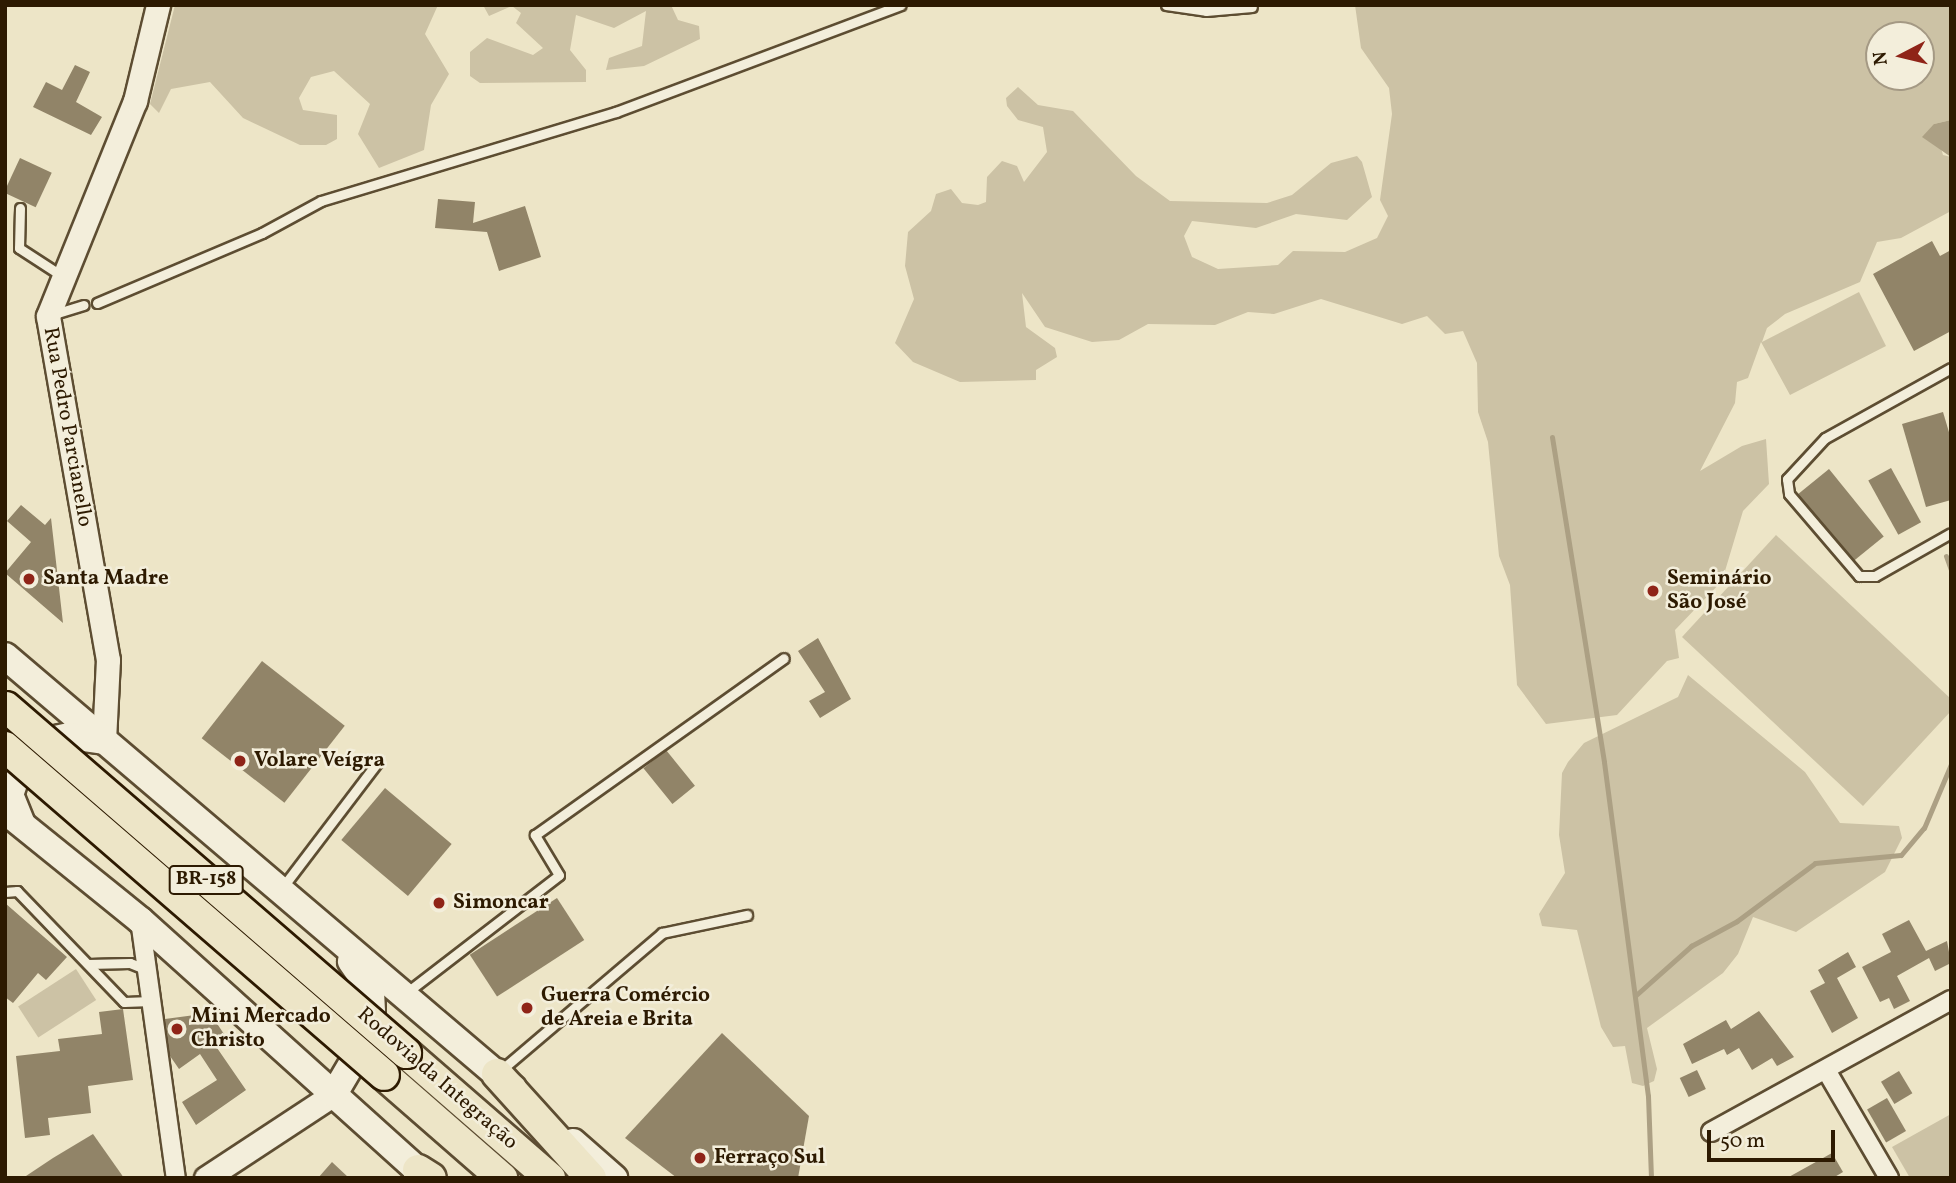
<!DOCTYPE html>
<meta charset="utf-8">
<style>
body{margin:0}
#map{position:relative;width:1956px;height:1183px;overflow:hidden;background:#ede5c7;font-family:Vollkorn,serif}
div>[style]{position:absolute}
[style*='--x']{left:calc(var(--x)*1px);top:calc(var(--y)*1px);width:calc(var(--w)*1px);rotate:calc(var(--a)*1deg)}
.green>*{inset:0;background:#ccc2a5;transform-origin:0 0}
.water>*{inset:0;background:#aca084}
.stream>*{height:5px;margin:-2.5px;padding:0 2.5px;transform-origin:2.5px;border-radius:2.5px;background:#aca084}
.building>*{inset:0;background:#918468;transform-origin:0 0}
.roads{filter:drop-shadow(2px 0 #5d4d32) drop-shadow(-2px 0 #5d4d32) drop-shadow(0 2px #5d4d32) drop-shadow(0 -2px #5d4d32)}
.service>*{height:9px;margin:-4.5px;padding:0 4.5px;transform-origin:4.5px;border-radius:4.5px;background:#f3eedb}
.minor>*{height:18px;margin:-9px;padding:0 9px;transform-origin:9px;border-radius:9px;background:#f3eedb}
.tertiary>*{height:23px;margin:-11.5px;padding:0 11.5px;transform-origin:11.5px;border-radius:11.5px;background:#f3eedb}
.secondary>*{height:26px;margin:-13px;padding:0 13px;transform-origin:13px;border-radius:13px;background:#f3eedb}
.trunk>*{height:30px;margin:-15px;padding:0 15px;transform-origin:15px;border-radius:15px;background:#ede5c7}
.bridges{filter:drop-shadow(2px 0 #2d1a01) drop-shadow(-2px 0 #2d1a01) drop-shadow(0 2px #2d1a01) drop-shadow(0 -2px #2d1a01)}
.trunk-bridge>*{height:30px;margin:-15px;padding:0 15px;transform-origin:15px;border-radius:15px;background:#ede5c7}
.dots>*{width:19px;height:19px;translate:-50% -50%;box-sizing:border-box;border:4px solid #f3eedb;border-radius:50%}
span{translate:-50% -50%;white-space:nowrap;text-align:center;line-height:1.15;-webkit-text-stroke:5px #f3eedb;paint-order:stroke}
.shield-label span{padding:2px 5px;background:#f3eedb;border:2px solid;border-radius:5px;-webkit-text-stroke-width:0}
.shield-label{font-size:19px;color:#2d1a01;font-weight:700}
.street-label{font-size:21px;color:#2d1a01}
.poi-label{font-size:21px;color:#2d1a01;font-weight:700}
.left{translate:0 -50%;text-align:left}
.frame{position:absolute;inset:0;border:7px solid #2d1a01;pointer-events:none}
.north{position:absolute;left:1865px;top:21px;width:70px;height:70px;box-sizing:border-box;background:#f3eedb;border:2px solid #a49984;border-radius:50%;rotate:263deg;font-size:19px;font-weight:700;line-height:28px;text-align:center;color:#2d1a01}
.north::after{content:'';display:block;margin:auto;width:24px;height:32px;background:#8f2418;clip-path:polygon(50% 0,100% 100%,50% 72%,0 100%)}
.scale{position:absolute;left:1707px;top:1130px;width:128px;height:32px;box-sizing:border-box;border:4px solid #2d1a01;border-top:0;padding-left:9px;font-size:21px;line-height:24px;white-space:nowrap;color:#2d1a01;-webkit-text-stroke:5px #f3eedb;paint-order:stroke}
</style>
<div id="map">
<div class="green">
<i style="clip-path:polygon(175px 5px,438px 5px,425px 34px,449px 74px,431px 105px,424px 150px,379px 168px,358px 134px,370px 104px,334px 71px,311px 77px,299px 98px,303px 110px,337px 115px,337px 139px,326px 145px,300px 145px,243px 118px,210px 82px,171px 89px,159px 113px,150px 104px)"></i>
<i style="clip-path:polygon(483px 5px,671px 5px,678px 20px,699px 26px,700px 39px,644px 66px,606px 70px,609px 58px,642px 46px,646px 11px,614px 28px,576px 15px,570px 50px,586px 70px,586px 82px,480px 83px,470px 76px,470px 52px,487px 38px,533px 55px,543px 48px,516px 23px,521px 13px,512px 6px,489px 16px)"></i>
<i style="clip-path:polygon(evenodd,1355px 5px,1951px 5px,1951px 120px,1934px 124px,1943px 155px,1951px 157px,1951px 211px,1901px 238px,1877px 242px,1860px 282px,1785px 314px,1767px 328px,1762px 342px,1859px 292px,1886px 346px,1790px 395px,1761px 342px,1748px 378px,1737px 382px,1735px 403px,1700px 471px,1742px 446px,1766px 439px,1769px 484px,1743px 511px,1722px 581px,1675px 630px,1679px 658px,1667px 661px,1617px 715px,1546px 724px,1517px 685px,1510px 585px,1499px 556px,1488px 442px,1478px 412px,1477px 363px,1463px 331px,1445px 334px,1427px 316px,1402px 324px,1321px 299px,1274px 314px,1248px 312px,1215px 325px,1148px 324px,1119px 340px,1092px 342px,1045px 327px,1022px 293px,1026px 327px,1055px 348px,1057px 357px,1036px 370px,1036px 380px,960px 382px,913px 362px,895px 343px,914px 299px,905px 266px,908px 232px,931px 211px,936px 194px,951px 189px,962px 203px,978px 205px,986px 202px,987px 177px,1002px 161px,1017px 166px,1024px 182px,1047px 152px,1043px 127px,1018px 120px,1007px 106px,1006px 98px,1018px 87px,1038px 105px,1073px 111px,1136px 176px,1170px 201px,1267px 203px,1292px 195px,1331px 163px,1357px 156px,1362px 162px,1372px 197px,1347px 220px,1296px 214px,1256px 228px,1192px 221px,1184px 236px,1192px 257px,1218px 269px,1278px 265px,1293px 251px,1345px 252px,1377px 238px,1388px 216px,1380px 200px,1392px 114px,1389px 88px,1361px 48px,1355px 5px,1879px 35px,1921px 35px,1921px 77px,1879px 77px,1879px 35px)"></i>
<i style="clip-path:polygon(1776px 535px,1951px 699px,1951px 711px,1863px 806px,1682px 637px)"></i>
<i style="clip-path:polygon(1688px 675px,1805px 772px,1840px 823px,1899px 826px,1902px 838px,1885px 872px,1796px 932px,1753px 917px,1738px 954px,1723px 973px,1647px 1028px,1657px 1069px,1654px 1081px,1643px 1086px,1632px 1083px,1625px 1046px,1613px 1047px,1601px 1027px,1577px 930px,1542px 926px,1539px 914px,1565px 873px,1559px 835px,1562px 773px,1568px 762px,1584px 743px,1678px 697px)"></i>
<i style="left:76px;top:969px;width:37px;height:69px;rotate:57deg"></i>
<i style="clip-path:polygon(1951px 1114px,1951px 1178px,1910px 1178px,1892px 1147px)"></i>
</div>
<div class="water">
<i style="clip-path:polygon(1951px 120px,1951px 157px,1922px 137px,1934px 124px)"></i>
</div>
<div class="stream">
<i style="--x:1552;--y:437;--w:329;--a:80.9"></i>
<i style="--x:1604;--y:762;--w:337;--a:82.5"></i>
<i style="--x:1648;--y:1096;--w:82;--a:87.9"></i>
<i style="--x:1946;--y:556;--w:15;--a:70"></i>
<i style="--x:1636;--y:995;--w:74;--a:-41.7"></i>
<i style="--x:1691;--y:946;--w:52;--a:-28.5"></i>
<i style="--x:1737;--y:921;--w:97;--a:-36.6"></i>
<i style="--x:1815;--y:863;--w:86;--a:-5.3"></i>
<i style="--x:1901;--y:855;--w:35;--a:-50"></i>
<i style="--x:1924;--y:828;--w:69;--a:-67.1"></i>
</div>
<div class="building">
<i style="clip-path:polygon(75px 65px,90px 72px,76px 102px,102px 117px,91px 135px,33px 107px,46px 82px,62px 90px)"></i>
<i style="left:20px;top:158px;width:35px;height:38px;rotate:25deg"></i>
<i style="clip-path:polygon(438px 199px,475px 202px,473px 223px,525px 206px,541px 257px,499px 271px,487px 232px,435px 228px)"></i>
<i style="clip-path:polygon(1932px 241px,1940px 256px,1951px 250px,1951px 331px,1914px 351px,1873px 274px)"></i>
<i style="clip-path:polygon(1943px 412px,1951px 439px,1951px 500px,1926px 507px,1902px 424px)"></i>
<i style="left:1891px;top:468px;width:62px;height:26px;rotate:61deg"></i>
<i style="left:1829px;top:469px;width:87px;height:40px;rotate:51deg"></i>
<i style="clip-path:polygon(21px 505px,45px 525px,51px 518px,63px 623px,5px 573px,31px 542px,7px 521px)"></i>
<i style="clip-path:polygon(818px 638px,851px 699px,820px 718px,809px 701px,825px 692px,798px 651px)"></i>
<i style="left:262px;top:661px;width:105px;height:98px;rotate:38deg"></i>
<i style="left:666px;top:750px;width:46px;height:29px;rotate:51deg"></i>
<i style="left:385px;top:788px;width:87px;height:68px;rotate:40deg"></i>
<i style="left:557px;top:898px;width:50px;height:104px;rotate:57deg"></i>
<i style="clip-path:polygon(5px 903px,67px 957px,46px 980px,38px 973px,13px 1003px,5px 997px)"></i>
<i style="clip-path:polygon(1909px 920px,1926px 951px,1947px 941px,1951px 963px,1935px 971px,1929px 958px,1897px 976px,1910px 1001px,1894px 1009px,1889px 998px,1880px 1002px,1862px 967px,1891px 952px,1882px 934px)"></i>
<i style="clip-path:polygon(1848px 952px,1856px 967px,1837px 978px,1858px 1018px,1832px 1033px,1810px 991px,1825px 983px,1818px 970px)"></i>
<i style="clip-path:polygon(123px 1009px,133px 1080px,88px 1086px,91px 1113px,48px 1118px,50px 1135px,25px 1138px,16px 1056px,60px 1051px,58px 1039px,102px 1034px,99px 1012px)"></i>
<i style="clip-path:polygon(1759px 1011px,1794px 1057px,1777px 1066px,1772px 1058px,1752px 1070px,1739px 1048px,1727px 1055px,1724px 1049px,1692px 1064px,1683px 1044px,1726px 1020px,1731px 1029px)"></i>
<i style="clip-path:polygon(210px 1013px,226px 1037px,215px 1045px,246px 1090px,196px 1125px,182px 1102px,217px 1080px,200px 1054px,179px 1069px,170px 1056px,165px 1019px)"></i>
<i style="clip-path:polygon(722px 1033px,809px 1116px,798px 1178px,677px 1178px,625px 1138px)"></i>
<i style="left:1697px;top:1070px;width:21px;height:19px;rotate:65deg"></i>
<i style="left:1899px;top:1071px;width:26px;height:21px;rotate:59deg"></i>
<i style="left:1887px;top:1098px;width:38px;height:23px;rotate:60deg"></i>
<i style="clip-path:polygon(93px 1134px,124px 1178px,23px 1178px,53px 1158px)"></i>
<i style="clip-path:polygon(1832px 1153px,1843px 1172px,1833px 1178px,1787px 1178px)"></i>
<i style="clip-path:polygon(332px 1162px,349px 1178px,318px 1178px)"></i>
</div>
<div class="roads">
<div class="service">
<i style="--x:1166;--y:5;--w:40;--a:8.5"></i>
<i style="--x:1206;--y:11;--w:46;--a:-5"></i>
<i style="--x:20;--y:208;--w:40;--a:91.4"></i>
<i style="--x:19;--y:248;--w:51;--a:33.1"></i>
<i style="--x:97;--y:303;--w:179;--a:-23"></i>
<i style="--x:262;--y:233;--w:67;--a:-28.5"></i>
<i style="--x:321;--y:201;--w:308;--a:-16.8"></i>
<i style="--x:616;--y:112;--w:304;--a:-20.6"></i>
<i style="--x:51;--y:315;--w:34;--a:-17"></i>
<i style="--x:1951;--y:368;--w:144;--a:150.9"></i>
<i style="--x:1825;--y:438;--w:56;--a:132.8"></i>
<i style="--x:1787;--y:479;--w:15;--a:82"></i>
<i style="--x:1789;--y:494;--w:108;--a:49.5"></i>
<i style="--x:1859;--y:576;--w:16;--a:0"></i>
<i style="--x:1875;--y:576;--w:87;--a:-29.5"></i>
<i style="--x:282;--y:888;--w:156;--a:-52.8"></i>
<i style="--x:5;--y:892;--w:12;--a:-5"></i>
<i style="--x:17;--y:891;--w:154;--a:46.1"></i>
<i style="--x:124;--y:1002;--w:27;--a:-2"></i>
<i style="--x:88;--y:964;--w:42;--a:-1.4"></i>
<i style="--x:130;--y:963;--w:18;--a:22"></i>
<i style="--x:406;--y:993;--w:193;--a:-37.6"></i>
<i style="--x:559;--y:875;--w:47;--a:-121"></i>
<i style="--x:535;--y:835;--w:305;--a:-35.4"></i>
<i style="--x:500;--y:1071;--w:213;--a:-40.4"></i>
<i style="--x:662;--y:933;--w:87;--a:-12"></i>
</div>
<div class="minor">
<i style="--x:140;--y:920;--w:260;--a:82.1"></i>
<i style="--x:1826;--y:1070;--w:125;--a:59.7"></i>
<i style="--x:1711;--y:1132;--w:274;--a:-28.8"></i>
</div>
<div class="tertiary">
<i style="--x:104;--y:741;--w:81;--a:-87.2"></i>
<i style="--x:108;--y:660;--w:349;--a:-99.9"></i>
<i style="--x:48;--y:316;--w:232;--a:-68"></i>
<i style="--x:135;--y:101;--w:99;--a:-76.5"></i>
<i style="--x:206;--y:1178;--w:153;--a:-33.3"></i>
</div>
<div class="secondary">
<i style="--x:5;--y:656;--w:667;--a:40.38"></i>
<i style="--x:5;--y:811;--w:174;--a:38.9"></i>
<i style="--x:140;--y:920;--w:386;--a:42"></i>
<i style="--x:22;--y:824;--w:31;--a:-112"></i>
<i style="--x:10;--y:795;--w:39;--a:-71"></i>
<i style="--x:23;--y:758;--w:24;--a:-42"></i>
<i style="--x:41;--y:742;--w:29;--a:-12"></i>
<i style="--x:69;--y:736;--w:35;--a:8"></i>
<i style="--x:334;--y:1094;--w:65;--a:-59.5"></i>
<i style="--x:367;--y:1038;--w:27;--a:-80"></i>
<i style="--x:372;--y:1011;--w:21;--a:-93"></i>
<i style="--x:371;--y:990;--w:35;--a:-125"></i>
<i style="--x:573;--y:1142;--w:55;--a:41.3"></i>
</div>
<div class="trunk">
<i style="--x:406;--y:1053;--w:191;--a:41"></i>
<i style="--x:497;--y:1074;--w:140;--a:47.9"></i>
<i style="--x:384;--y:1075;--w:157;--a:41.1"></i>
<i style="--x:418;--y:1170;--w:15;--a:32"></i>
</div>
</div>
<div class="bridges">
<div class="trunk-bridge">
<i style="--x:6;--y:707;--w:529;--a:40.86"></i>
<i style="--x:5;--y:747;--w:501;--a:40.87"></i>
</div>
</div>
<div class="dots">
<i style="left:29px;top:579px;background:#8f2418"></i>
<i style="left:1653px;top:591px;background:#8f2418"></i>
<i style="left:240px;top:761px;background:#8f2418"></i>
<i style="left:439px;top:903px;background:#8f2418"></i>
<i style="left:527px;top:1008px;background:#8f2418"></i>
<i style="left:177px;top:1029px;background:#8f2418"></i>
<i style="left:700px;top:1158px;background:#8f2418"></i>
</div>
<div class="shield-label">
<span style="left:206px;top:880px">BR-158</span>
</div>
<div class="street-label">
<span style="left:67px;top:427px;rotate:80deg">Rua Pedro Parcianello</span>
<span style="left:437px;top:1079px;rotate:41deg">Rodovia da Integração</span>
</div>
<div class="poi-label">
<span class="left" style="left:43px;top:579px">Santa Madre</span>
<span class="left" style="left:1667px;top:591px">Seminário<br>São José</span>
<span class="left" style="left:254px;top:761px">Volare Veígra</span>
<span class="left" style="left:453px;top:903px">Simoncar</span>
<span class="left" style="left:541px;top:1008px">Guerra Comércio<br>de Areia e Brita</span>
<span class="left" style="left:191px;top:1029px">Mini Mercado<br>Christo</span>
<span class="left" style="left:714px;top:1158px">Ferraço Sul</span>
</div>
<div class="frame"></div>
<div class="north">N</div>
<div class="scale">50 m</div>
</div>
